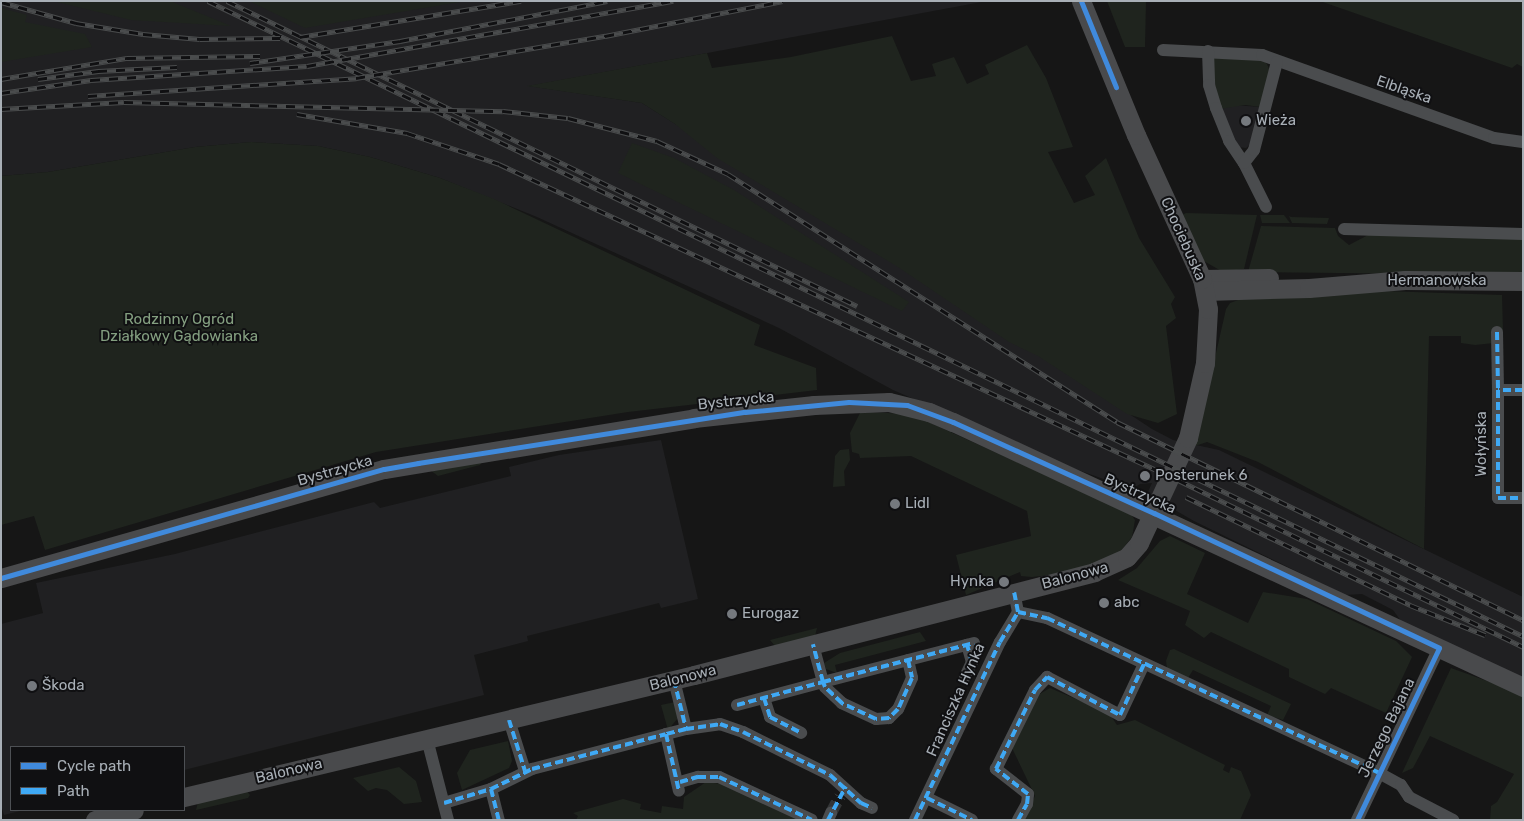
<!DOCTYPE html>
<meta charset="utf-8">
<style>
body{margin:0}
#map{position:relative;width:1524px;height:821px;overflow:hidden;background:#161616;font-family:Rubik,sans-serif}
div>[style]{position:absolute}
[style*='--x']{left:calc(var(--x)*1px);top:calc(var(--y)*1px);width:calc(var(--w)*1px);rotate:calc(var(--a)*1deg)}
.built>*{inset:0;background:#202022}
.green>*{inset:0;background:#1f241e}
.street-tunnel>*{height:12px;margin-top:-6px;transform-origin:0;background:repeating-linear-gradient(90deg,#333536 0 12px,transparent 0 18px)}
.street>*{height:12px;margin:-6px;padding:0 6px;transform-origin:6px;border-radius:6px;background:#4a4c4e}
.secondary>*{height:19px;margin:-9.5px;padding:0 9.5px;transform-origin:9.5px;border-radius:9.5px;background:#494a4c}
.rail>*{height:5px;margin-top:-2.5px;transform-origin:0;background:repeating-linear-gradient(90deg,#101012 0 9px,#4a4c4d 0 18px);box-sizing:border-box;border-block:1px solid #4a4c4d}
.quiet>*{height:4px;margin-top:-2px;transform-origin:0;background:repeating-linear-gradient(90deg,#3fa9f5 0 8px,transparent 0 12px)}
.cycleway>*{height:5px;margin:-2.5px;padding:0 2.5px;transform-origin:2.5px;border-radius:2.5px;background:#408adc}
.dots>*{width:14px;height:14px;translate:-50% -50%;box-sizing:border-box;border:2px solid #101012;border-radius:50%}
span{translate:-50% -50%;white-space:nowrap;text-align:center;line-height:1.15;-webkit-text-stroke:4px #101012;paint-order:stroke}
.street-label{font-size:15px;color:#a8afb6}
.poi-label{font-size:15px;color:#a8afb6}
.left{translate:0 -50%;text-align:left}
.right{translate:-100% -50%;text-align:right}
.park-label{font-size:15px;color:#849f80}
.frame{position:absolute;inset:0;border:2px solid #a8afb6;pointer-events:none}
.legend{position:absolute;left:10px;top:746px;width:175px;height:65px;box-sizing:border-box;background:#101012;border:1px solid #4d5054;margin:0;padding:6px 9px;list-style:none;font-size:15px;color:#a8afb6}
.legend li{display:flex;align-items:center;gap:10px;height:25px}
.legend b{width:25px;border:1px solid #4d5054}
</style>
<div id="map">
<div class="built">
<i style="clip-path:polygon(1px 1px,987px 1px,529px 86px,642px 103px,1017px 340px,1152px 429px,1173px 440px,1219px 450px,1523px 597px,1523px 681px,1401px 621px,1393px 610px,1362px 594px,1345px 595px,1194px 521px,1147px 494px,1152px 483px,1140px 484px,1132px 489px,1078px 470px,893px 390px,779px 328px,537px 217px,440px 178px,370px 157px,318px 146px,251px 142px,195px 147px,48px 172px,1px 176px)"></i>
<i style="clip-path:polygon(1234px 105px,1261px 107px,1250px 145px,1246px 148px,1238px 147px,1220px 109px)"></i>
<i style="clip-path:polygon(661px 440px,698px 599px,661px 608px,659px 603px,527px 636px,528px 641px,474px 655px,484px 695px,184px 770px,184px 747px,11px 747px,11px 810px,24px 810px,4px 815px,1px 805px,1px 624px,43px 613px,36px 583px,175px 554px,374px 502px,380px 508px,511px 476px,509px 467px,559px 455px)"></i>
</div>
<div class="green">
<i style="clip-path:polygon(53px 1px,170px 1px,231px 26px,131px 20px)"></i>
<i style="clip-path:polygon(249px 1px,466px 1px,305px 28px)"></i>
<i style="clip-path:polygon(1107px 1px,1146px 1px,1145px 47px,1125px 47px)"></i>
<i style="clip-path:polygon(1320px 1px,1523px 1px,1523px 67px,1517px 64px,1512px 68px)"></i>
<i style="clip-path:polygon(1px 8px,27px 15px,25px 22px,85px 34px,92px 47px,1px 62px)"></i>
<i style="clip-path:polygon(892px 36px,911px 81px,936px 76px,932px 64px,954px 57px,967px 84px,989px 74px,985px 65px,1027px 45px,1046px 78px,1073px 147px,1048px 152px,1074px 203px,1095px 195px,1085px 176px,1106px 158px,1139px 238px,1175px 297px,1171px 304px,1176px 318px,1166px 326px,1177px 414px,1158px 423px,1127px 414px,1038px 356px,1009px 342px,898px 267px,717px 158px,675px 124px,642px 103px,527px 86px,707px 53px,712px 68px,791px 57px)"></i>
<i style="clip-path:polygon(1215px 57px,1260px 57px,1267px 64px,1270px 71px,1261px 107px,1245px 105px,1220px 109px,1210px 63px)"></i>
<i style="clip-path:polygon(251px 142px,318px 146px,370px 157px,440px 178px,494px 199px,760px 325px,754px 345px,816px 368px,817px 390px,628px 412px,376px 452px,45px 550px,34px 516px,1px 525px,1px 176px,48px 172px,195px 147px)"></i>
<i style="clip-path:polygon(632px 143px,674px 158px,734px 190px,909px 302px,902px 311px,618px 173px)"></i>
<i style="clip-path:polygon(1186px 213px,1257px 215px,1244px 269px,1223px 272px,1202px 260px,1182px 215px)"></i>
<i style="clip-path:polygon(1260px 215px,1284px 215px,1290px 223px,1262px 223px)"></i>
<i style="clip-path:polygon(1289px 216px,1291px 217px,1329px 218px,1327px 224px,1292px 223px)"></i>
<i style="clip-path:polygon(1261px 226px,1335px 228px,1338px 236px,1349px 245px,1370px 234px,1523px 239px,1523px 275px,1248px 272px)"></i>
<i style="clip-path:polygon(1384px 291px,1502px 295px,1503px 331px,1494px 343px,1475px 345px,1461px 343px,1461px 336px,1429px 336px,1424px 549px,1258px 462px,1207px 442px,1195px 446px,1226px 309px,1230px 303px,1241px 299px)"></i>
<i style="clip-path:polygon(870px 412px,905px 414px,924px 420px,1130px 513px,1135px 520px,1132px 537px,1115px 558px,1060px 574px,1032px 577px,1021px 576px,1020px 572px,966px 595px,956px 555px,1031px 536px,1027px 511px,911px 456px,860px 458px,859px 454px,852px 452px,850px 433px,860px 413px)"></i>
<i style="clip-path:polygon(849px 449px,850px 460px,844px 471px,845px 486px,833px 487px,835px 456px,840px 450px)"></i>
<i style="clip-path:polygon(482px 462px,480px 465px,438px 476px,430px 470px,369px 482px,373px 478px)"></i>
<i style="clip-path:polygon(1170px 536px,1205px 553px,1187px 594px,1248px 623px,1263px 592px,1307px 599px,1396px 641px,1412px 657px,1386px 713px,1331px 688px,1325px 694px,1289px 677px,1289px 669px,1211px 632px,1204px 638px,1185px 625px,1190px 611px,1118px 580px,1137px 568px,1160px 541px)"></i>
<i style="clip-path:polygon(817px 628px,815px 636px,775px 646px,770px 640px)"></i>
<i style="clip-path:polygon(920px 632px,926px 641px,835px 665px,837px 673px,826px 669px,824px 663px,840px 653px)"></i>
<i style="clip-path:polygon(1174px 649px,1291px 704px,1283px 720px,1267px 715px,1271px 706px,1193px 670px,1188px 678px,1167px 668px,1166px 661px,1170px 650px)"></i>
<i style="clip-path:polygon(1451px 668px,1523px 694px,1523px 820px,1490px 820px,1491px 806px,1497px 802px,1514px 774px,1430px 736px,1413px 768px,1402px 773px)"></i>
<i style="clip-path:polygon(1050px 688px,1109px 713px,1117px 725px,1135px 720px,1225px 765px,1223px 770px,1229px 773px,1231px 767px,1241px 771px,1251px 795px,1240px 820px,1022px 820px,1035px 796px,1012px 748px,1038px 695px)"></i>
<i style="clip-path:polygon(675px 702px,678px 718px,668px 730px,661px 705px)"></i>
<i style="clip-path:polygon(508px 741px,512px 761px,509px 768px,462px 790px,457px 773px,470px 750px)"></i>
<i style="clip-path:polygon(399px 767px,416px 781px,422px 802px,404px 804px,387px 790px,376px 788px,368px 791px,353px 778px)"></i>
<i style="clip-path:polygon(706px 782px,730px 785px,803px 820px,576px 820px,578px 816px,573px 813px,623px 799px,641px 804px,640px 809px,661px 813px,662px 806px,683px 809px,684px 797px)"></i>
<i style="clip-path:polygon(244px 788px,250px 795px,248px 798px,196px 810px,198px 802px)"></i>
</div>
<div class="street-tunnel">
<i style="--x:831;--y:813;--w:19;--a:-62"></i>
</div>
<div class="street">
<i style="--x:1163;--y:50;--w:99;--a:2.9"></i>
<i style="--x:1262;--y:55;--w:246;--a:19.7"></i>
<i style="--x:1494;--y:138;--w:29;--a:8"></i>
<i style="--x:1208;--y:51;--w:34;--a:88"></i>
<i style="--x:1209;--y:85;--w:24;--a:73"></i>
<i style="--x:1216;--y:108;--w:35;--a:68"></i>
<i style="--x:1229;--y:141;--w:27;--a:56"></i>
<i style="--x:1244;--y:163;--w:49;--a:63.4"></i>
<i style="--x:1244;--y:163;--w:16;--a:-52"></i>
<i style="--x:1254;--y:150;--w:91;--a:-75.4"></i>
<i style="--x:1344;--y:229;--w:179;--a:1.6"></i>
<i style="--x:1497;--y:332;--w:58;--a:89"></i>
<i style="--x:1523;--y:390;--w:25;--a:180"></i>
<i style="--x:1498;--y:390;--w:108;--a:90"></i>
<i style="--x:1498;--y:498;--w:25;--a:0"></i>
<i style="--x:1018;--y:612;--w:30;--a:12"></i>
<i style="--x:1047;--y:618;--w:366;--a:25"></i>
<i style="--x:1379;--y:773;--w:25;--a:29"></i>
<i style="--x:1401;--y:785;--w:14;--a:56"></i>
<i style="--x:1409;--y:797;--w:50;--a:27.6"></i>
<i style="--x:908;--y:660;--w:18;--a:77"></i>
<i style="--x:912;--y:678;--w:34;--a:114"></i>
<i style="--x:898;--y:709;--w:13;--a:135"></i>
<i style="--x:889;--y:718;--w:13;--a:176"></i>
<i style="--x:876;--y:719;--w:38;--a:-155"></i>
<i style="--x:842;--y:703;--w:23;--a:-137"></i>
<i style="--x:825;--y:687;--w:5;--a:-112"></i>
<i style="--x:823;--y:682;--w:156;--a:-14.5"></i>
<i style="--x:965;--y:677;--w:17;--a:-65"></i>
<i style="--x:972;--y:662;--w:18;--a:-106"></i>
<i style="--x:674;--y:680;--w:50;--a:76.2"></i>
<i style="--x:686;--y:729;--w:21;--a:166"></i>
<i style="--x:666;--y:734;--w:58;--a:77.2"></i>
<i style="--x:764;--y:698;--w:20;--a:72"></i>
<i style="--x:770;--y:717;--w:35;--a:27"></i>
<i style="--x:737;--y:705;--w:89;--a:-15"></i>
<i style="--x:823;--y:682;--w:39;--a:-105"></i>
<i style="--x:509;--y:720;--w:53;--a:72.6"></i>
<i style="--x:686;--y:729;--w:34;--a:-8"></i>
<i style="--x:720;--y:724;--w:24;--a:19"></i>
<i style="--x:743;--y:732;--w:97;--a:26.3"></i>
<i style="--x:830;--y:775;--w:42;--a:42.1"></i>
<i style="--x:861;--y:803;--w:12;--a:24"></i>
<i style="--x:427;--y:739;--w:84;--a:75.5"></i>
<i style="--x:680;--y:782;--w:19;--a:-16"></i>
<i style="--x:698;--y:777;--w:21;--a:0"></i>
<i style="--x:719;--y:777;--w:102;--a:24.8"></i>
<i style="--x:491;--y:789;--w:46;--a:-26"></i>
<i style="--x:532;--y:769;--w:138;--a:-14.6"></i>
<i style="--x:927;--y:798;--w:50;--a:26.1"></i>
<i style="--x:444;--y:803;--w:49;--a:-16.6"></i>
<i style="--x:491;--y:789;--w:32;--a:76"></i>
<i style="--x:828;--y:820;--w:8;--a:-67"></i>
<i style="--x:915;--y:820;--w:197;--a:-64.5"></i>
<i style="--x:1000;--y:642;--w:35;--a:-59"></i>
<i style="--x:1018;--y:612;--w:20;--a:-101"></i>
<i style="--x:1018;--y:820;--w:18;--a:-61"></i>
<i style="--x:1027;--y:804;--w:10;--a:-84"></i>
<i style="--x:1028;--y:794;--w:41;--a:-142"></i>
<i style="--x:996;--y:769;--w:88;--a:-63.7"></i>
<i style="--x:1035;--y:690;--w:18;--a:-47"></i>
<i style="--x:1047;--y:677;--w:82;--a:27.5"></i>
<i style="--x:1120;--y:715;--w:56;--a:-64.8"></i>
<i style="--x:1357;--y:820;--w:191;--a:-64.5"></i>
</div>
<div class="secondary">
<i style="--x:1202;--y:279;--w:67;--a:-0.9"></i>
<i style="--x:1206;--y:291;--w:103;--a:-1.7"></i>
<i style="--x:1309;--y:288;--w:96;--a:-4.8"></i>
<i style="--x:1405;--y:280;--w:118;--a:0.5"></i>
<i style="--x:1;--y:578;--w:398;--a:-15.9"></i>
<i style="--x:384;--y:469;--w:314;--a:-9.3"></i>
<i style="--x:694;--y:418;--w:121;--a:-6.2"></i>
<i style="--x:814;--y:405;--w:75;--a:-2.3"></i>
<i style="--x:889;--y:402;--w:41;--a:14"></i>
<i style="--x:929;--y:412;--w:26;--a:23"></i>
<i style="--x:953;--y:422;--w:629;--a:24.93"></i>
<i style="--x:184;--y:797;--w:524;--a:-13.45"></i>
<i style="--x:694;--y:675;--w:413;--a:-14.4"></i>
<i style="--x:1094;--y:572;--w:36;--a:-24"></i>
<i style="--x:1127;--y:557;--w:18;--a:-49"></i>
<i style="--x:1139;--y:543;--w:116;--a:-65"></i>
<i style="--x:1188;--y:438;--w:77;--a:-77.2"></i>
<i style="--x:1205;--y:363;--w:54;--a:-86.8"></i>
<i style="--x:1208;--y:309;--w:31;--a:-101"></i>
<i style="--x:1202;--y:279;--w:158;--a:-114.6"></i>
<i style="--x:1136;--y:135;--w:145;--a:-112.3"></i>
<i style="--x:95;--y:820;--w:40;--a:-14.4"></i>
</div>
<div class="rail">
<i style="--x:208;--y:1;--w:1460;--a:25.78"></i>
<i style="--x:227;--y:1;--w:700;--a:25.83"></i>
<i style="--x:1;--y:2;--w:78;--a:15.6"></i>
<i style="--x:76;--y:23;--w:68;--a:9.3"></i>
<i style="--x:143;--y:34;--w:57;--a:5"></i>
<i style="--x:200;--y:39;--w:80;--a:-0.7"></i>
<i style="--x:300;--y:37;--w:224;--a:-9.3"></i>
<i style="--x:250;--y:63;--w:152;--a:-8.3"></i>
<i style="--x:400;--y:41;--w:211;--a:-10.9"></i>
<i style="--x:1;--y:79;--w:128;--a:-9.5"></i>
<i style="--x:127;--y:58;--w:133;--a:-0.9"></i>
<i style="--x:38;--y:79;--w:61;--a:-7.6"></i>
<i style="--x:98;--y:71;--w:79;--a:-2.9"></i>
<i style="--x:1;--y:93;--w:91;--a:-8.2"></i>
<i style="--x:91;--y:80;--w:216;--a:-3.7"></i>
<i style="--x:307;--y:66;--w:372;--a:-10.1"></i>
<i style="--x:88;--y:96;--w:269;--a:-3.8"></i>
<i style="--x:356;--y:78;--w:253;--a:-9.6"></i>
<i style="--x:605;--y:36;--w:181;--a:-11.1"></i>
<i style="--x:1;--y:109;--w:123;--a:-3.3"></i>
<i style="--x:124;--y:102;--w:379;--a:1.4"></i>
<i style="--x:503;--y:111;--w:65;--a:6.1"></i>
<i style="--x:568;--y:118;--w:92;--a:14.5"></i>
<i style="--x:657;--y:141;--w:78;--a:24.9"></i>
<i style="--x:728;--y:174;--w:461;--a:32.5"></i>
<i style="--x:1117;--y:422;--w:452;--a:26"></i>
<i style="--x:297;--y:114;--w:112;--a:9.8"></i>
<i style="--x:407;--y:133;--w:97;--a:18.6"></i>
<i style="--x:499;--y:164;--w:749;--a:24.96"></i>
<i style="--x:1178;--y:480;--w:383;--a:25.8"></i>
<i style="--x:1186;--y:497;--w:249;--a:25.7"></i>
<i style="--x:1410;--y:605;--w:81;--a:21.8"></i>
</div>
<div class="quiet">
<i style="--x:1497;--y:332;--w:58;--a:89"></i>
<i style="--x:1523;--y:390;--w:25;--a:180"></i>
<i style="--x:1498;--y:390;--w:108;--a:90"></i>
<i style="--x:1498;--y:498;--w:25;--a:0"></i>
<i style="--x:1018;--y:612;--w:30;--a:12"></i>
<i style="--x:1047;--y:618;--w:366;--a:25"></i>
<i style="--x:908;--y:660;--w:18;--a:77"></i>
<i style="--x:912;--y:678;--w:34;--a:114"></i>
<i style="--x:898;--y:709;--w:13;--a:135"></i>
<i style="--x:889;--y:718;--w:13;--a:176"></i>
<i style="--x:876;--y:719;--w:38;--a:-155"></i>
<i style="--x:842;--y:703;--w:23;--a:-137"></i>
<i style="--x:825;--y:687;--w:5;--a:-112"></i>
<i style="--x:823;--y:682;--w:156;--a:-14.5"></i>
<i style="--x:965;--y:677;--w:17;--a:-65"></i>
<i style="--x:972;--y:662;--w:18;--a:-106"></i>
<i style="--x:674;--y:680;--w:50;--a:76.2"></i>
<i style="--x:686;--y:729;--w:21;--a:166"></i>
<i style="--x:666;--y:734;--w:58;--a:77.2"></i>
<i style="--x:764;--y:698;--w:20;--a:72"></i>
<i style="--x:770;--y:717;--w:35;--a:27"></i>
<i style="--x:737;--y:705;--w:89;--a:-15"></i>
<i style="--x:823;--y:682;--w:39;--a:-105"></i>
<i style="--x:509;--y:720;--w:53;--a:72.6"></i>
<i style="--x:686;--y:729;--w:34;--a:-8"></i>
<i style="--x:720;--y:724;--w:24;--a:19"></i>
<i style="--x:743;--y:732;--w:97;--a:26.3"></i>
<i style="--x:830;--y:775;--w:42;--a:42.1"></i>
<i style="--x:861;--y:803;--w:12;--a:24"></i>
<i style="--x:680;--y:782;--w:19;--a:-16"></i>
<i style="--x:698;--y:777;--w:21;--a:0"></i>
<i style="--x:719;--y:777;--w:102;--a:24.8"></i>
<i style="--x:491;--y:789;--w:46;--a:-26"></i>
<i style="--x:532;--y:769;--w:138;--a:-14.6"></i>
<i style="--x:927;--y:798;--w:50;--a:26.1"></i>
<i style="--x:444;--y:803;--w:49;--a:-16.6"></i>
<i style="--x:491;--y:789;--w:32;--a:76"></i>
<i style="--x:828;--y:820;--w:38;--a:-62"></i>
<i style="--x:915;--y:820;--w:197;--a:-64.5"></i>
<i style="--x:1000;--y:642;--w:35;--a:-59"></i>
<i style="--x:1018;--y:612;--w:20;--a:-101"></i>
<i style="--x:1018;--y:820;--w:18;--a:-61"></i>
<i style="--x:1027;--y:804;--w:10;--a:-84"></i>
<i style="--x:1028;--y:794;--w:41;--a:-142"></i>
<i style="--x:996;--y:769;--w:88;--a:-63.7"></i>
<i style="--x:1035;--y:690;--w:18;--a:-47"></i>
<i style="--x:1047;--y:677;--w:82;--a:27.5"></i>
<i style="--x:1120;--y:715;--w:56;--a:-64.8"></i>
</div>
<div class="cycleway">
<i style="--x:1081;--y:1;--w:93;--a:67.9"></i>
<i style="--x:1;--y:578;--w:398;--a:-15.9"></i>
<i style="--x:384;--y:469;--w:35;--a:-10"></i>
<i style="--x:418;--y:463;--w:331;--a:-8.9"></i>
<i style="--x:745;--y:412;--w:104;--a:-5.5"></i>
<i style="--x:849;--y:402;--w:58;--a:3"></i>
<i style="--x:907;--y:405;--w:49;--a:20.3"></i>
<i style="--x:953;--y:422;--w:221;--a:24.4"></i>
<i style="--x:1154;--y:513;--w:315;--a:25.3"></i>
<i style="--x:1439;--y:648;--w:191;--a:115.5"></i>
</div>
<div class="dots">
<i style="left:1246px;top:121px;background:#75797e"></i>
<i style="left:1145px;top:476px;background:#75797e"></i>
<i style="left:895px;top:504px;background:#75797e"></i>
<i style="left:1004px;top:582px;background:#75797e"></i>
<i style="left:1104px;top:603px;background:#75797e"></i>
<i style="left:732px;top:614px;background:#75797e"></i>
<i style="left:32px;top:686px;background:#75797e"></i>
</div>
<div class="street-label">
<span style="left:1404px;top:90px;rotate:19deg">Elbląska</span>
<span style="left:1183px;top:239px;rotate:66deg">Chociebuska</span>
<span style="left:1437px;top:281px">Hermanowska</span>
<span style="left:736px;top:401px;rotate:-6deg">Bystrzycka</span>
<span style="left:1482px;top:444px;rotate:-90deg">Wołyńska</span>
<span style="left:335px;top:471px;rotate:-16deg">Bystrzycka</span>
<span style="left:1140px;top:494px;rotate:24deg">Bystrzycka</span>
<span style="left:1075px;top:576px;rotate:-15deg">Balonowa</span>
<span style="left:683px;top:678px;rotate:-14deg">Balonowa</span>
<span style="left:956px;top:700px;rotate:-66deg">Franciszka Hynka</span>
<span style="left:1387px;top:728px;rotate:-64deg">Jerzego Bajana</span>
<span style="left:289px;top:771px;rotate:-13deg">Balonowa</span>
</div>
<div class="poi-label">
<span class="left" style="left:1256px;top:121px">Wieża</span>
<span class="left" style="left:1155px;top:476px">Posterunek 6</span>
<span class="left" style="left:905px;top:504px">Lidl</span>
<span class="right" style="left:994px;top:582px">Hynka</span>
<span class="left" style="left:1114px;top:603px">abc</span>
<span class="left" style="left:742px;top:614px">Eurogaz</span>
<span class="left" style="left:42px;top:686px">Škoda</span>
</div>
<div class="park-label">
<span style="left:179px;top:328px">Rodzinny Ogród<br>Działkowy Gądowianka</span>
</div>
<div class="frame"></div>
<ul class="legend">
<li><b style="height:6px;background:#408adc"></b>Cycle path</li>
<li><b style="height:6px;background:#3fa9f5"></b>Path</li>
</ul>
</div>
